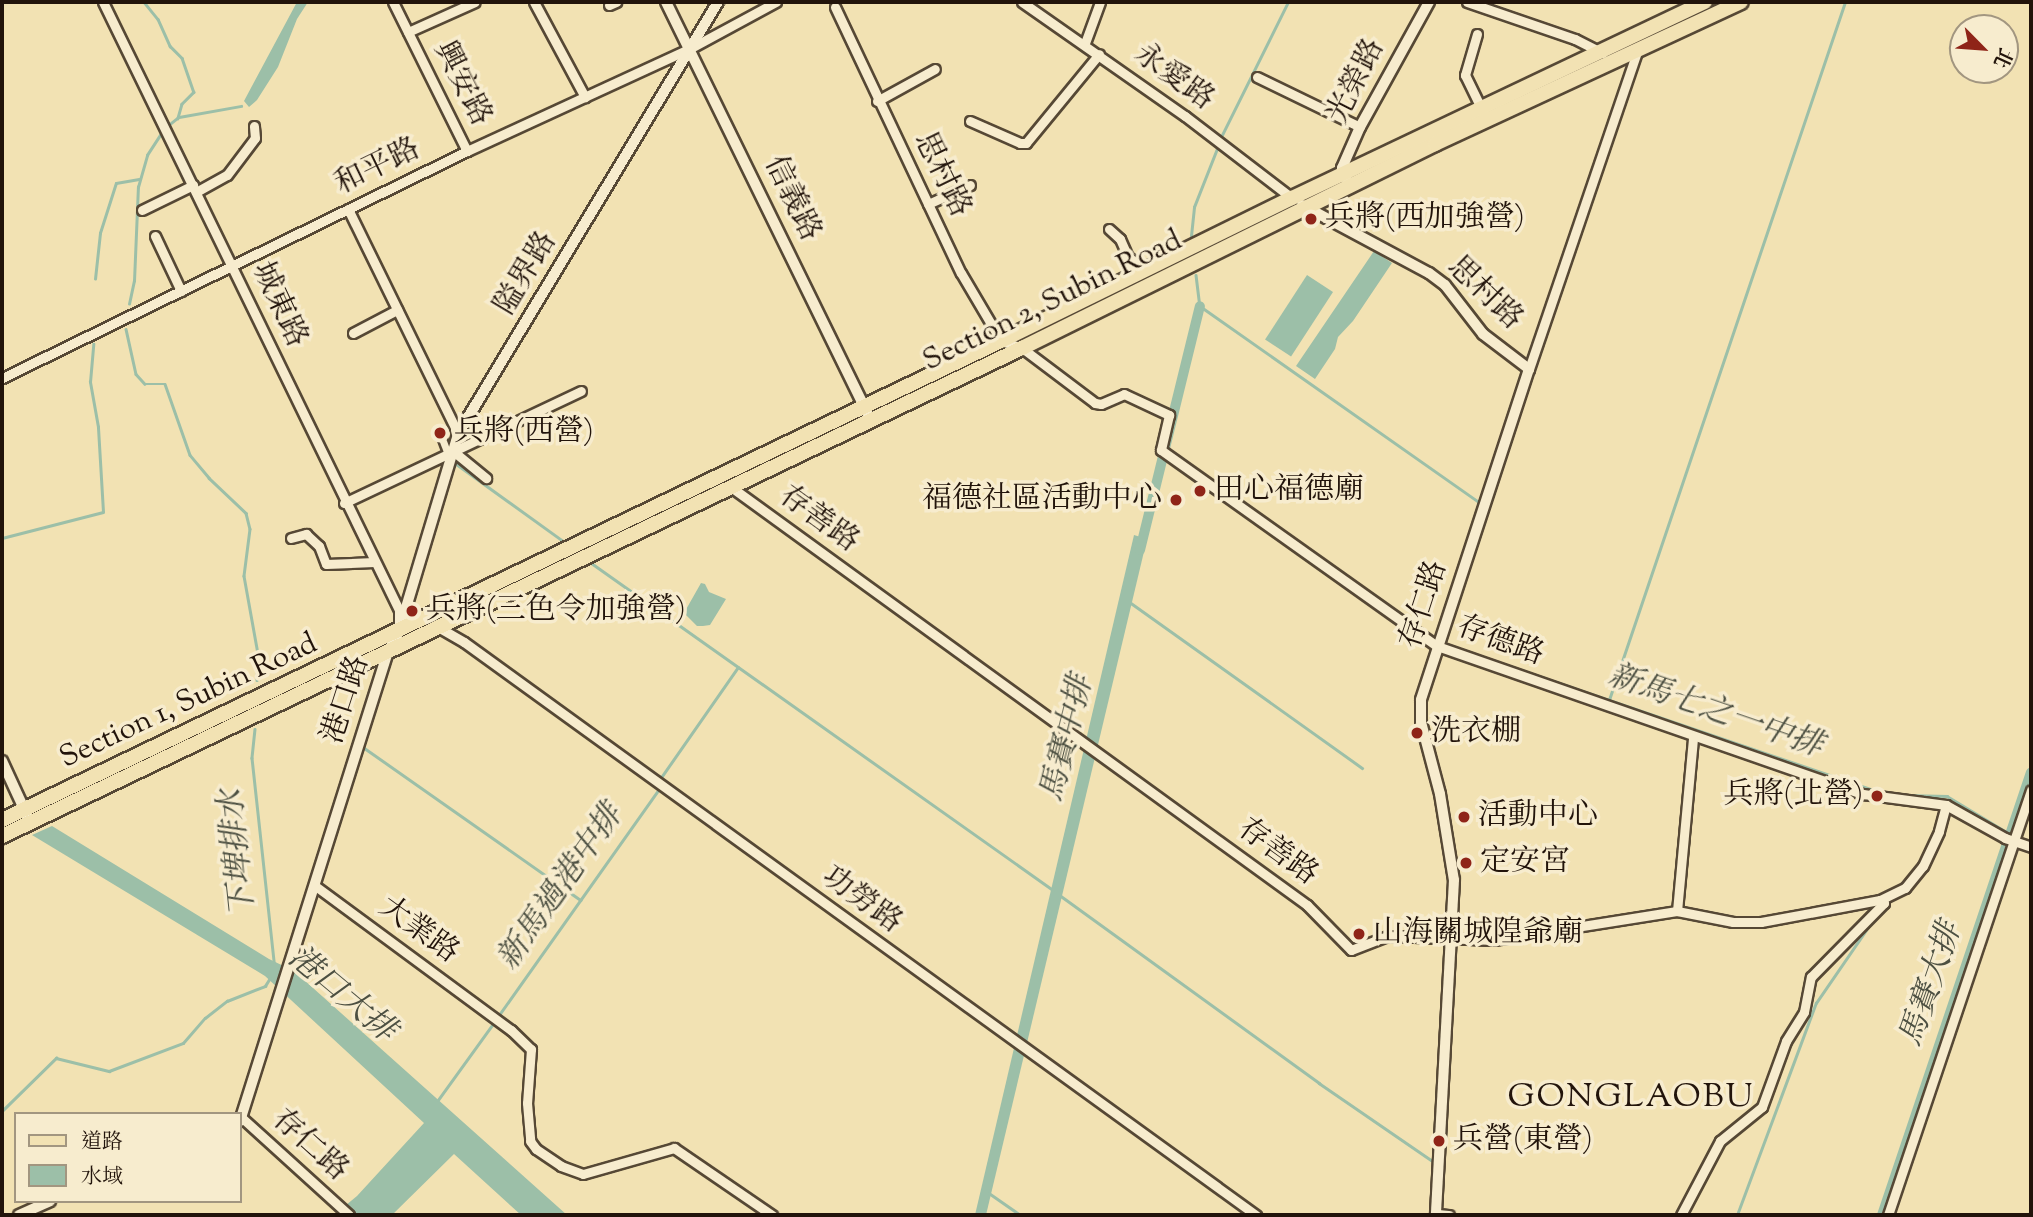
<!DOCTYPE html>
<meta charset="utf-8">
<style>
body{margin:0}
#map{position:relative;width:2033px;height:1217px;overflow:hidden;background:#f2e2b3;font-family:"Sorts Mill Goudy","Noto Serif TC",serif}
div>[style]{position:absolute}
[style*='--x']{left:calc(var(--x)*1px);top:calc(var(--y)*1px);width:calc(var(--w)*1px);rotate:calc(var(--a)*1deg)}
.water>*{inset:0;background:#9cbfa8;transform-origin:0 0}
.stream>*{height:2.5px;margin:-1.25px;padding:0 1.25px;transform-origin:1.25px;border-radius:1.25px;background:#9cbfa8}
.canal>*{height:10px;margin:-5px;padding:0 5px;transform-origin:5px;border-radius:5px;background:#9cbfa8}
.roads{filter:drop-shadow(2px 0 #564835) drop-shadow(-2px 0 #564835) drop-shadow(0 2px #564835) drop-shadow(0 -2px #564835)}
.pedestrian>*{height:7px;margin:-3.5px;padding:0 3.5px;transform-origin:3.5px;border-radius:3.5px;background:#f7ecce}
.minor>*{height:9px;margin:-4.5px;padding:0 4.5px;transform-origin:4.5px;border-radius:4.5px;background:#f7ecce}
.tertiary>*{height:10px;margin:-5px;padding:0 5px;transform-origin:5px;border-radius:5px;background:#f7ecce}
.primary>*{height:14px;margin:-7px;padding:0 7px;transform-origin:7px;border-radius:7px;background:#f2e2b3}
.dots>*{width:19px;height:19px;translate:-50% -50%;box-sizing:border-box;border:4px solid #f7ecce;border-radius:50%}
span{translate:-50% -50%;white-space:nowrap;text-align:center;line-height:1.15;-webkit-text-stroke:7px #f7ecce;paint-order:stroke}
.street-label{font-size:30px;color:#22140b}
.poi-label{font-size:30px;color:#22140b}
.left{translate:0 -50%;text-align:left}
.right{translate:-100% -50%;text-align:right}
.water-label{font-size:32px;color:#4d5042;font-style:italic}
.quarter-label{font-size:33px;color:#22140b;letter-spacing:2px}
.frame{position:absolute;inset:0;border:4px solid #22140b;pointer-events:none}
.legend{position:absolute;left:14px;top:1112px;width:228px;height:91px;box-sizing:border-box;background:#f7ecce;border:2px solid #a29680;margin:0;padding:9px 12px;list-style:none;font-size:21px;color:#22140b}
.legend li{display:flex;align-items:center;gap:14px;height:35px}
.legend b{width:35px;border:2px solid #a29680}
.north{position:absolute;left:1949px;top:14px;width:70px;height:70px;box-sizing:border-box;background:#f7ecce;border:2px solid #a29680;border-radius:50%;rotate:115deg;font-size:19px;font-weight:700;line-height:28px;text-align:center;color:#22140b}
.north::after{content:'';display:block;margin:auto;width:24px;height:32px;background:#8f2418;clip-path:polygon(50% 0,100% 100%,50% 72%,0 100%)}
</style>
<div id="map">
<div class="water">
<i style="clip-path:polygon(297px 2px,308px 2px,297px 19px,278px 67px,257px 100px,249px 107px,244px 101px)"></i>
<i style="clip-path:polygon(1374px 251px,1392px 263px,1353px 321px,1338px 337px,1335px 349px,1315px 379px,1296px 366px)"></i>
<i style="left:1307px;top:275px;width:31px;height:77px;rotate:33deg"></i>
<i style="clip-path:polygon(1134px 535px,1147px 539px,986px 1215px,975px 1215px)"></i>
<i style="clip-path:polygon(701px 583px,705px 584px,709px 592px,726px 599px,710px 625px,703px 626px,697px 626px,684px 613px)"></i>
<i style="clip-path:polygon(52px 826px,269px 959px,294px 971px,567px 1215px,521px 1215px,454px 1154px,392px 1215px,334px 1215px,357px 1196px,424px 1123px,265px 976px,32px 835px)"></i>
</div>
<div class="stream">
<i style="--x:144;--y:2;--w:22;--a:51"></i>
<i style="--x:158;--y:19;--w:30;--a:66"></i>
<i style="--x:170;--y:46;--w:17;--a:45"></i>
<i style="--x:182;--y:58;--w:36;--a:71"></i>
<i style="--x:194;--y:92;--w:17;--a:135"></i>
<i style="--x:182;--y:104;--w:15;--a:106"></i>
<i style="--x:178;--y:118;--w:14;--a:141"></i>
<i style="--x:179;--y:117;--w:63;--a:-10.1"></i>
<i style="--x:1221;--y:137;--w:151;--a:-63.6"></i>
<i style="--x:1191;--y:236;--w:29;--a:-84"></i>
<i style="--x:1194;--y:207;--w:66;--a:-68.5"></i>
<i style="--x:1196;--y:275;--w:31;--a:83"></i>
<i style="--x:1200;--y:306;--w:342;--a:35.1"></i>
<i style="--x:95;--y:279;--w:46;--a:-83.8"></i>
<i style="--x:100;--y:233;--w:52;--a:-72.3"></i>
<i style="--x:116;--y:183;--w:23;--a:-10"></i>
<i style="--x:129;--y:304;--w:24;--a:-78"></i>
<i style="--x:134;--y:281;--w:94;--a:-87.6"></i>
<i style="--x:138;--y:187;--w:33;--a:-74"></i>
<i style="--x:147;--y:155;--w:27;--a:-57"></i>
<i style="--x:126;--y:329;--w:46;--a:77.5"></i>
<i style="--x:136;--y:374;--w:13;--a:48"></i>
<i style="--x:145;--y:384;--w:20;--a:0"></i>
<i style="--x:165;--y:384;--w:75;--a:70.6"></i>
<i style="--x:190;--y:455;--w:30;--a:50"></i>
<i style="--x:209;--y:478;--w:51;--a:43.4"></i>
<i style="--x:246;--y:513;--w:16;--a:76"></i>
<i style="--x:250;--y:529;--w:47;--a:97.3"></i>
<i style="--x:244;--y:576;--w:79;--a:79.8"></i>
<i style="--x:258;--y:654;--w:26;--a:92"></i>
<i style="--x:455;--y:463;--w:137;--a:35.8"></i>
<i style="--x:2;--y:538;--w:104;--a:-14.4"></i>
<i style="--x:103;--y:512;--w:85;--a:-93.4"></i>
<i style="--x:98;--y:427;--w:46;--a:-100.1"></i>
<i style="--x:90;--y:382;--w:38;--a:-85"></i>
<i style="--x:590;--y:562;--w:567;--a:35.31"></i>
<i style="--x:1131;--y:603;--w:284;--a:35.5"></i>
<i style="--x:1442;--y:643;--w:459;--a:18.8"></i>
<i style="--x:1876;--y:791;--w:21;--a:8"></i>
<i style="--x:1609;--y:700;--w:737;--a:-71.32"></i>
<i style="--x:255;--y:729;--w:29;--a:96"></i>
<i style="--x:252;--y:758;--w:205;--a:83.8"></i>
<i style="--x:363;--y:747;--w:266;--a:35.1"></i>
<i style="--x:660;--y:779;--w:136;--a:-55.1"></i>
<i style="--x:1904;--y:795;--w:43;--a:1.3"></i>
<i style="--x:1947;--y:796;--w:74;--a:31.1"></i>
<i style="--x:1061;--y:896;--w:319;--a:35.9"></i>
<i style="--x:1319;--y:1083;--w:136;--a:34.5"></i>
<i style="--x:499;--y:1015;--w:278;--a:-54.7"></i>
<i style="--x:438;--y:1100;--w:97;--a:-54.2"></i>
<i style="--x:2;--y:1111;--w:76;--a:-44.5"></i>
<i style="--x:56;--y:1058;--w:55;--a:13.8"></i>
<i style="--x:109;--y:1071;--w:79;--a:-20.7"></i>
<i style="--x:183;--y:1043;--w:33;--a:-49"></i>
<i style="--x:205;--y:1018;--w:28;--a:-38"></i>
<i style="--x:227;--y:1001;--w:41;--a:-21.5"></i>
<i style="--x:265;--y:986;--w:9;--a:-58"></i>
<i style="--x:989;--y:1193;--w:38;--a:35"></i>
<i style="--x:1737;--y:1215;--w:226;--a:-69.6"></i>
<i style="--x:1816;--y:1003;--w:104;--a:-55.5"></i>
<i style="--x:2029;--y:1215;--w:6;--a:-72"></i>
</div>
<div class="canal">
<i style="--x:1140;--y:550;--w:251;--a:-76.2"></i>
<i style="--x:1882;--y:1215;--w:467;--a:-71.4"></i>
</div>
<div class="roads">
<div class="pedestrian">
<i style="--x:441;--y:436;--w:19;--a:69"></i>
</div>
<div class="minor">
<i style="--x:103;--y:2;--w:676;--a:64.04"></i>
<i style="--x:399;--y:610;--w:15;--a:90"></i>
<i style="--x:393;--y:2;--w:166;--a:63.6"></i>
<i style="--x:534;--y:2;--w:108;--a:61.8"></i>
<i style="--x:1022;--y:2;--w:199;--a:35"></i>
<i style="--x:1185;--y:116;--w:135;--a:37.5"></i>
<i style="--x:1467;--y:2;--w:114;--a:18.9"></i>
<i style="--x:1575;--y:39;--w:31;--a:27"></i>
<i style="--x:609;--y:5;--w:8;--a:-23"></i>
<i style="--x:835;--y:7;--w:294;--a:64.7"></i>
<i style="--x:961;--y:273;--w:79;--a:59.5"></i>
<i style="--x:1001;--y:341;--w:22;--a:18"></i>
<i style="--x:1022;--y:348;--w:91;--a:37"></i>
<i style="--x:1095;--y:403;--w:6;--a:9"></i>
<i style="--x:1101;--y:404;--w:25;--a:-23"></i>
<i style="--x:1124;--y:394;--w:50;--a:25"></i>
<i style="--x:1169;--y:415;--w:36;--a:103"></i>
<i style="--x:1161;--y:450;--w:339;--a:35.4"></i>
<i style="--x:1437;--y:646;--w:451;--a:19.2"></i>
<i style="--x:1863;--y:794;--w:84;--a:7.5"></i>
<i style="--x:1946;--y:805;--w:68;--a:29.2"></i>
<i style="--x:2005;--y:838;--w:28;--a:19"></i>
<i style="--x:408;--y:32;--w:73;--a:-24.1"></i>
<i style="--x:1477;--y:34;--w:43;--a:106.3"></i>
<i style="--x:1465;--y:75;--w:37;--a:64"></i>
<i style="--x:1085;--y:43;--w:44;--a:-69.9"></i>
<i style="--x:1257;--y:77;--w:114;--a:25.9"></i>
<i style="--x:877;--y:101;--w:66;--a:-28.9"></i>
<i style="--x:970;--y:121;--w:55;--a:23.7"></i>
<i style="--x:1020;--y:143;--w:6;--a:0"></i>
<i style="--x:1026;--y:143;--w:115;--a:-50.6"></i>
<i style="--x:196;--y:192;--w:35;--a:-29"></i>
<i style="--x:227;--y:175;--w:46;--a:-52.9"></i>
<i style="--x:255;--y:138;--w:12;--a:-95"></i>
<i style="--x:928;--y:204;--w:46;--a:-24.3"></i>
<i style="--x:348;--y:209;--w:250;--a:63.9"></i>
<i style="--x:142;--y:210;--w:57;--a:-26.1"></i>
<i style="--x:1109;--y:229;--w:15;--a:42"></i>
<i style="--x:1120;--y:239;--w:20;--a:66"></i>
<i style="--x:1128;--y:257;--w:22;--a:36"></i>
<i style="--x:155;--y:236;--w:61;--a:64.7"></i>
<i style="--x:353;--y:333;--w:50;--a:-27.6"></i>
<i style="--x:1529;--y:369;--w:339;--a:-71.2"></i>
<i style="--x:2;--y:378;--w:517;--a:-26.02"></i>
<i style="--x:467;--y:151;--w:244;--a:-24.7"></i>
<i style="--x:689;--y:49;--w:99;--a:-28.4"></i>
<i style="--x:453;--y:451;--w:43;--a:39.3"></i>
<i style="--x:731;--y:487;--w:712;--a:35.97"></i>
<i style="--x:1307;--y:905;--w:63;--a:45.6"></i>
<i style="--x:1351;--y:950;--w:40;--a:-21"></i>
<i style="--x:1388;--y:936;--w:106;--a:2.2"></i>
<i style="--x:1494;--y:940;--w:185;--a:-9"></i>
<i style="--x:1677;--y:911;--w:57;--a:11.1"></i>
<i style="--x:1733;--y:922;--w:28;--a:0"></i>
<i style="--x:1761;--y:922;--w:121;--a:-10.5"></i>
<i style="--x:1880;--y:900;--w:28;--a:-26"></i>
<i style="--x:1905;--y:888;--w:28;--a:-51"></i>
<i style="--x:1923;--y:866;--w:38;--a:-65"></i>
<i style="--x:1939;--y:831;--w:27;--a:-75"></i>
<i style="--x:344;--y:503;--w:262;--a:-25.3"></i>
<i style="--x:291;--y:538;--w:16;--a:-15"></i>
<i style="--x:306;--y:534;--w:18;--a:43"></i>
<i style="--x:319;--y:546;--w:19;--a:69"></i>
<i style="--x:326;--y:564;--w:48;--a:-2.4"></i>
<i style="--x:438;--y:627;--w:30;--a:30"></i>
<i style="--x:464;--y:642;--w:978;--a:35.89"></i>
<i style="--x:314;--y:885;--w:245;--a:36.4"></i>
<i style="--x:511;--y:1030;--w:28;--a:44"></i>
<i style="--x:531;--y:1049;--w:54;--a:94.2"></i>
<i style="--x:527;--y:1103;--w:38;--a:85"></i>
<i style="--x:530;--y:1141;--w:10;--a:53"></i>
<i style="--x:536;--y:1149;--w:30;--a:34"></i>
<i style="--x:561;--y:1166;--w:23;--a:20"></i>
<i style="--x:583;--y:1174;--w:95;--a:-15.9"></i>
<i style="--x:674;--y:1148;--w:119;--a:34.4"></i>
<i style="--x:1677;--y:911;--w:175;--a:-84.7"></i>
<i style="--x:241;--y:1117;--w:146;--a:42.2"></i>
<i style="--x:1437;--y:1214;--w:12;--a:5"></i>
<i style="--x:1681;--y:1215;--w:84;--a:-62.2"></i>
<i style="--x:1720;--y:1141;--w:54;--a:-39"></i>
<i style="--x:1762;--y:1107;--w:70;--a:-70"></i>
<i style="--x:1786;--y:1041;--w:34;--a:-58"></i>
<i style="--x:1804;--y:1012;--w:36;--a:-79"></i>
<i style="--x:1811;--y:977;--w:104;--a:-45.4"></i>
<i style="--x:1884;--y:903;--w:5;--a:-143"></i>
<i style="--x:1888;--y:1215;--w:448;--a:-71.4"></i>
</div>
<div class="tertiary">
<i style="--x:666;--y:2;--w:464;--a:63.9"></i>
<i style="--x:1347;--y:180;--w:13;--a:-113"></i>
<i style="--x:1342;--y:168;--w:45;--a:-66.3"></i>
<i style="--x:1360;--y:127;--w:143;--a:-61.1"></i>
<i style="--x:1302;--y:205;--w:144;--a:28.2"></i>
<i style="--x:1429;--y:273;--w:20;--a:37"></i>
<i style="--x:1445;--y:285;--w:62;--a:52.2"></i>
<i style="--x:1483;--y:334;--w:58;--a:37.3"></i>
<i style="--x:1529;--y:369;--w:348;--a:108.1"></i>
<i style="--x:1421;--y:700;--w:22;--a:90"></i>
<i style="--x:1421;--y:722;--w:74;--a:75.2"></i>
<i style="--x:1440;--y:794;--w:87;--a:80.8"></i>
<i style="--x:1454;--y:880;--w:335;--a:93.1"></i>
<i style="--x:2;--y:761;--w:67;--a:65.3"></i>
<i style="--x:240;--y:1121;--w:492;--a:-72.5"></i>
<i style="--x:388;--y:652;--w:24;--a:-62"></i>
<i style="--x:399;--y:631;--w:206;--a:-73.3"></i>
<i style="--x:458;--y:434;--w:504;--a:-58.96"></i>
<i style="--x:19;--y:1215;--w:34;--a:-24"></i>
</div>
<div class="primary">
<i style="--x:2;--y:820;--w:1108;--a:-25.62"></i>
<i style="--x:1001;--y:341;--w:324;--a:-26.2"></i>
<i style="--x:1292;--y:198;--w:457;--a:-25.4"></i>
<i style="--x:2;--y:836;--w:1131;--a:-25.57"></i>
<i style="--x:1022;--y:348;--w:461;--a:-26.3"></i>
<i style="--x:1435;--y:144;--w:337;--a:-24.9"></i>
</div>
</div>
<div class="dots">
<i style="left:1311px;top:219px;background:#8f2418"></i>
<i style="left:440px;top:433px;background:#8f2418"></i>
<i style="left:1200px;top:491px;background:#8f2418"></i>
<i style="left:1176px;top:500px;background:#8f2418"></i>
<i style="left:412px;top:611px;background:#8f2418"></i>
<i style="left:1417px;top:733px;background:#8f2418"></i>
<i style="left:1877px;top:796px;background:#8f2418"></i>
<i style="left:1464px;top:817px;background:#8f2418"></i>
<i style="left:1466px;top:863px;background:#8f2418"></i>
<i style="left:1359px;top:934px;background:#8f2418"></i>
<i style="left:1439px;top:1141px;background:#8f2418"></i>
</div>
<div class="street-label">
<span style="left:1173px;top:78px;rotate:36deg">永愛路</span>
<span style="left:1357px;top:82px;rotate:-63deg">光榮路</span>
<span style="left:461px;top:84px;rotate:63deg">興安路</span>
<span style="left:378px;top:168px;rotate:-26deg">和平路</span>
<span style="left:941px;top:175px;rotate:64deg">思村路</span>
<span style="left:791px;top:199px;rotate:64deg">信義路</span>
<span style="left:527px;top:274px;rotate:-59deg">隘界路</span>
<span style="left:1484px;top:294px;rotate:44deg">思村路</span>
<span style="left:1053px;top:302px;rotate:-26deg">Section 2, Subin Road</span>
<span style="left:278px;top:305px;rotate:65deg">城東路</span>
<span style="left:818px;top:520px;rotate:36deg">存善路</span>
<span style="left:1425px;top:605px;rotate:-72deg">存仁路</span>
<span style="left:1500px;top:642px;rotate:20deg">存德路</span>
<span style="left:347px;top:700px;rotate:-72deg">港口路</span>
<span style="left:189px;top:702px;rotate:-25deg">Section 1, Subin Road</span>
<span style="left:1277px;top:853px;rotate:36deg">存善路</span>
<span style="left:861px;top:901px;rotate:36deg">功勞路</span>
<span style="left:418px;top:931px;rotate:36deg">大業路</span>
<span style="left:309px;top:1146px;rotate:42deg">存仁路</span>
</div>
<div class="poi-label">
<span class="left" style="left:1325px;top:219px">兵將(西加強營)</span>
<span class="left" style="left:454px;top:433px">兵將(西營)</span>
<span class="left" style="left:1214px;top:491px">田心福德廟</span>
<span class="right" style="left:1162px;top:500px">福德社區活動中心</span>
<span class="left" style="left:426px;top:611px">兵將(三色令加強營)</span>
<span class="left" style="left:1431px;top:733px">洗衣棚</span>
<span class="right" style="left:1863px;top:796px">兵將(北營)</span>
<span class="left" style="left:1478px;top:817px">活動中心</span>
<span class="left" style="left:1480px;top:863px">定安宮</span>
<span class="left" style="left:1373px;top:934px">山海關城隍爺廟</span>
<span class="left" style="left:1453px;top:1141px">兵營(東營)</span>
</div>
<div class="water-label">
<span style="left:1715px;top:712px;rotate:19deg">新馬七之一中排</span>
<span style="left:1068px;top:739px;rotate:-76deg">馬賽中排</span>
<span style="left:239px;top:853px;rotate:-96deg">下埤排水</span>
<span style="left:561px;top:888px;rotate:-55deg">新馬過港中排</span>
<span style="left:1932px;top:985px;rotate:-71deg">馬賽大排</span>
<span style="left:341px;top:995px;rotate:40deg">港口大排</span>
</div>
<div class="quarter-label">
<span style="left:1631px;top:1099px">GONGLAOBU</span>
</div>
<div class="frame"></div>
<ul class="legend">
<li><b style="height:9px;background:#f2e2b3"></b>道路</li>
<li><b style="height:19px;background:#9cbfa8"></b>水域</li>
</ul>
<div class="north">北</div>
</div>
